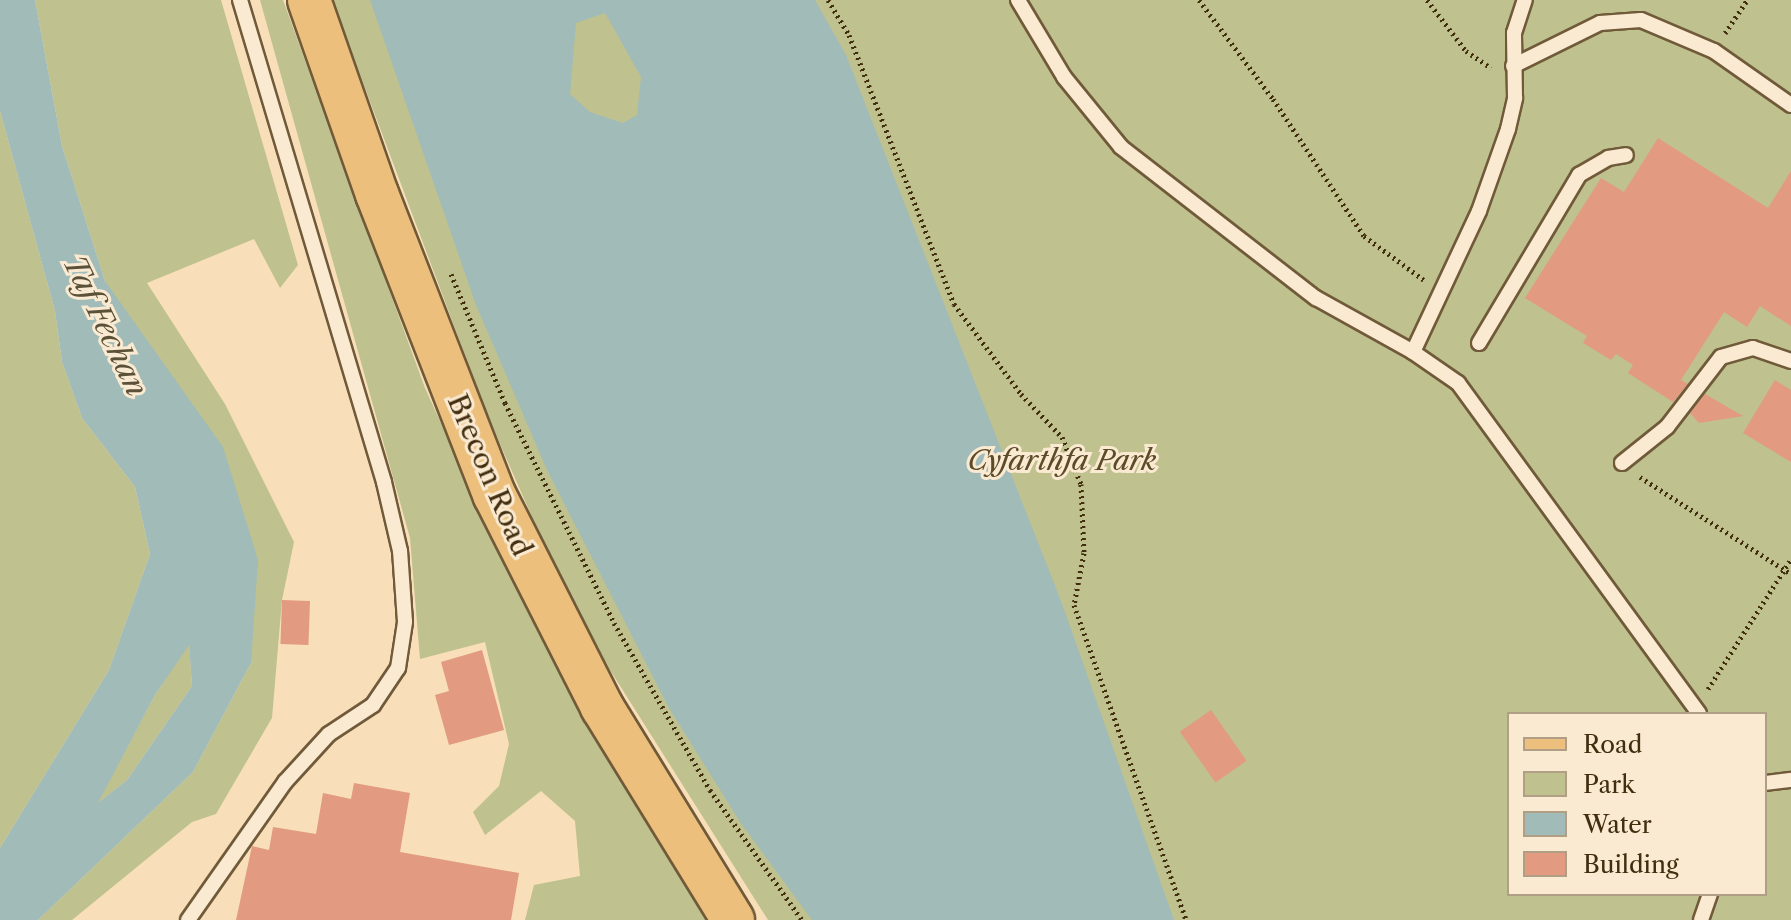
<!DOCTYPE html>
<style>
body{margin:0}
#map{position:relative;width:1791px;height:920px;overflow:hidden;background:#f8dfb9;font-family:"Libre Caslon Text",serif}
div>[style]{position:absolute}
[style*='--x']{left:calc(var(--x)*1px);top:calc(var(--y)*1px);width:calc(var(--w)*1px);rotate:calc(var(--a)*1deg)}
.green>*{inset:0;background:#bfc18e}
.water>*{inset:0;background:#a0bbb8}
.building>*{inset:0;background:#e29a80;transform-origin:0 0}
.path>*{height:5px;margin-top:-2.5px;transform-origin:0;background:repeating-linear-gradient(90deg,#422e0e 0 2px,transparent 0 6px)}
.roads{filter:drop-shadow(2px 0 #705a39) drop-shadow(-2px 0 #705a39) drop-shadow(0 2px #705a39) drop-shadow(0 -2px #705a39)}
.lane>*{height:14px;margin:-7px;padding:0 7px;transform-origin:7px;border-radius:7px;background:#faead2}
.primary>*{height:42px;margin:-21px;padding:0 21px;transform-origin:21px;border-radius:21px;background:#ecc07c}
span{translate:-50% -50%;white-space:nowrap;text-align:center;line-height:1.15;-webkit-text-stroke:6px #faead2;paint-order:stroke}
.park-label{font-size:28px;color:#5b4b28;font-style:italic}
.street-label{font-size:28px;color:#422e0e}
.water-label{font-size:30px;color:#5a5138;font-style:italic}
.legend{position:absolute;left:1507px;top:712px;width:260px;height:184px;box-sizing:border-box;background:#faead2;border:2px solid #b09f84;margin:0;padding:10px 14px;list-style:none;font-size:24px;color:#422e0e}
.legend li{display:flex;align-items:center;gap:16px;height:40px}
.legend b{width:40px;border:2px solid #b09f84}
</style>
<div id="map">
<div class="green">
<i style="clip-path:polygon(35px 0,221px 0,298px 265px,280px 288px,254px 239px,147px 283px,225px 404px,294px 542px,282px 600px,272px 718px,216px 814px,192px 822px,72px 920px,38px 920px,193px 772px,251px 663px,105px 281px,62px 146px)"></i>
<i style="clip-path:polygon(260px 0,283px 0,425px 388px,515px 586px,581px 712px,707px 920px,525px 920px,534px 885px,580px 876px,575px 821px,541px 791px,485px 835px,473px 812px,499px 786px,509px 744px,485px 642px,420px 659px,410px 538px)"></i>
<i style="clip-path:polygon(evenodd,332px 0,1791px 0,1791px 920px,768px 920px,610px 670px,547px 551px,489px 419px,332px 0,1509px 714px,1765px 714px,1765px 894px,1509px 894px,1509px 714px)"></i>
<i style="clip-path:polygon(0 111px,55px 311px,62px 362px,82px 418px,135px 487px,150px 554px,109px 670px,0 848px)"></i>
<i style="clip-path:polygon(189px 643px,192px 686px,127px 780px,96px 805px,155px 695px)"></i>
</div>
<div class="water">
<i style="clip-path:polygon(evenodd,0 0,35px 0,62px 146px,105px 281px,223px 447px,258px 560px,251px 663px,193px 772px,38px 920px,0 920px,0 848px,109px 670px,150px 554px,135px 487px,82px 418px,62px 362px,55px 311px,0 111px,0 0,189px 645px,192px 686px,127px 780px,98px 803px,155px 695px,189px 645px)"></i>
<i style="clip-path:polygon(evenodd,370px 0,815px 0,846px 55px,1061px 601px,1174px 920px,812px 920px,740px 822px,669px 708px,547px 470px,476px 305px,370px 0,605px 13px,641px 77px,637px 115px,623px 123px,590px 112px,570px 94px,576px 23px,605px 13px)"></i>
</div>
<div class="building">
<i style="clip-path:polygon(1658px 138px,1768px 208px,1791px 171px,1791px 326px,1760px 306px,1747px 327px,1724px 312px,1681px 380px,1688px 384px,1673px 402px,1628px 373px,1633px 365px,1616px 354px,1611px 360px,1583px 343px,1587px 336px,1525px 298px,1601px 178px,1624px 192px)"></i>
<i style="clip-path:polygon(1775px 380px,1791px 390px,1791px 462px,1743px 433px)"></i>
<i style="clip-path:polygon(1705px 394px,1743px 416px,1699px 423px,1690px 413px)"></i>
<i style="left:282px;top:600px;width:28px;height:44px;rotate:2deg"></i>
<i style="clip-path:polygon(482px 650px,504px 730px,449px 745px,435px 695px,449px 691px,441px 662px)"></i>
<i style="left:1211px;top:710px;width:62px;height:38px;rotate:55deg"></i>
<i style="clip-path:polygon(354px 783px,410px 793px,400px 852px,519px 873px,511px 920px,236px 920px,252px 846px,269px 850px,273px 827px,316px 834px,323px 793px,351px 799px)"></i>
</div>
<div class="path">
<i style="--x:828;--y:0;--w:41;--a:59"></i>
<i style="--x:849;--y:35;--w:289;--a:68.7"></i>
<i style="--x:954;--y:304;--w:112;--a:53.3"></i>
<i style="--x:1021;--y:394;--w:59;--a:46.4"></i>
<i style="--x:1062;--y:437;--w:51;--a:68"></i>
<i style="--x:1081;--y:484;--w:69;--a:87.5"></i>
<i style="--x:1084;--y:553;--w:53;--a:100.9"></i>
<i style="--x:1074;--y:605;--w:334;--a:70.4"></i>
<i style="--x:1199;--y:0;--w:124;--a:53.2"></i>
<i style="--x:1273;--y:99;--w:164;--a:56.4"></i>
<i style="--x:1364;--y:236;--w:74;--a:36.3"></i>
<i style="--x:1427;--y:0;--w:64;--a:52.6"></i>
<i style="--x:1466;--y:51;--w:30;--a:34"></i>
<i style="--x:1725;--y:33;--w:40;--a:-56"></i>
<i style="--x:451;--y:274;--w:140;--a:67.3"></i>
<i style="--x:505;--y:403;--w:246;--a:63.6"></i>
<i style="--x:614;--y:623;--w:193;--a:60.1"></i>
<i style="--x:710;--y:790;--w:159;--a:54.7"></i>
<i style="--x:1640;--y:477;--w:179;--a:32.7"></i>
<i style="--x:1708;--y:689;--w:154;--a:-57.4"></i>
</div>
<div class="roads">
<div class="lane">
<i style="--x:1018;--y:0;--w:90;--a:59.1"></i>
<i style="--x:1064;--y:77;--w:90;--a:50.8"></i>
<i style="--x:1121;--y:147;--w:247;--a:37.8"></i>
<i style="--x:1316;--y:298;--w:111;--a:29.1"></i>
<i style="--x:1413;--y:352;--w:55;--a:34.6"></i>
<i style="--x:1458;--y:383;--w:409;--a:53.9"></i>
<i style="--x:1513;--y:66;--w:97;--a:-26.3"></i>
<i style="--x:1600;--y:23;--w:41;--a:-4.2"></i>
<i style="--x:1641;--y:20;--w:79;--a:23"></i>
<i style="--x:1714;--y:51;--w:94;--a:35"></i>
<i style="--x:1479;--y:343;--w:196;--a:-59.2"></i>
<i style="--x:1579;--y:175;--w:34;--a:-30"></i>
<i style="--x:1608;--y:158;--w:18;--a:-9"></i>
<i style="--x:1413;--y:352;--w:156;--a:-64.9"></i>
<i style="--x:1479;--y:211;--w:87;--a:-70.5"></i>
<i style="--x:1508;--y:129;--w:32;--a:-77"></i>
<i style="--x:1515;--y:98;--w:65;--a:-90.9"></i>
<i style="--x:1514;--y:33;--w:35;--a:-72"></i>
<i style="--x:1622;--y:463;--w:58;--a:-38.7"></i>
<i style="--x:1667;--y:427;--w:88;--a:-52.4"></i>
<i style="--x:1721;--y:357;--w:33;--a:-16"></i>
<i style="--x:1753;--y:348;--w:40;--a:18.9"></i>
<i style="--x:1765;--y:783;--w:26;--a:-7"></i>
<i style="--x:188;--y:920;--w:169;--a:-54.9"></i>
<i style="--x:285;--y:782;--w:65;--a:-47.5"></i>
<i style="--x:329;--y:734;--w:53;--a:-33.4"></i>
<i style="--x:373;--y:705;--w:45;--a:-56"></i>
<i style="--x:398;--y:668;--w:47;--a:-81.3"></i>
<i style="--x:405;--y:622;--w:71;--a:-94"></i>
<i style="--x:400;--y:551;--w:71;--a:-103.1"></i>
<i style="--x:384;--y:482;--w:503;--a:-106.63"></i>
<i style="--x:1701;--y:920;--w:28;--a:-71"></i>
</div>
<div class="primary">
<i style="--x:309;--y:0;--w:206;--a:70.7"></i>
<i style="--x:377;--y:194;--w:324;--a:68.7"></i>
<i style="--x:495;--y:496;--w:237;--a:63.1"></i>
<i style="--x:602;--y:707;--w:250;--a:58.4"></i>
</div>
</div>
<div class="park-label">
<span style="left:1062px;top:460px">Cyfarthfa Park</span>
</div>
<div class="street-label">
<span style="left:490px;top:475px;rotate:67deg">Brecon Road</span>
</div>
<div class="water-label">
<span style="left:105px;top:326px;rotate:64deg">Taf Fechan</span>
</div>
<ul class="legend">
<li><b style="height:10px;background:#ecc07c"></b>Road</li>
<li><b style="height:22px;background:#bfc18e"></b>Park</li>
<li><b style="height:22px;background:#a0bbb8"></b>Water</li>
<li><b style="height:22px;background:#e29a80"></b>Building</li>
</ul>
</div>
